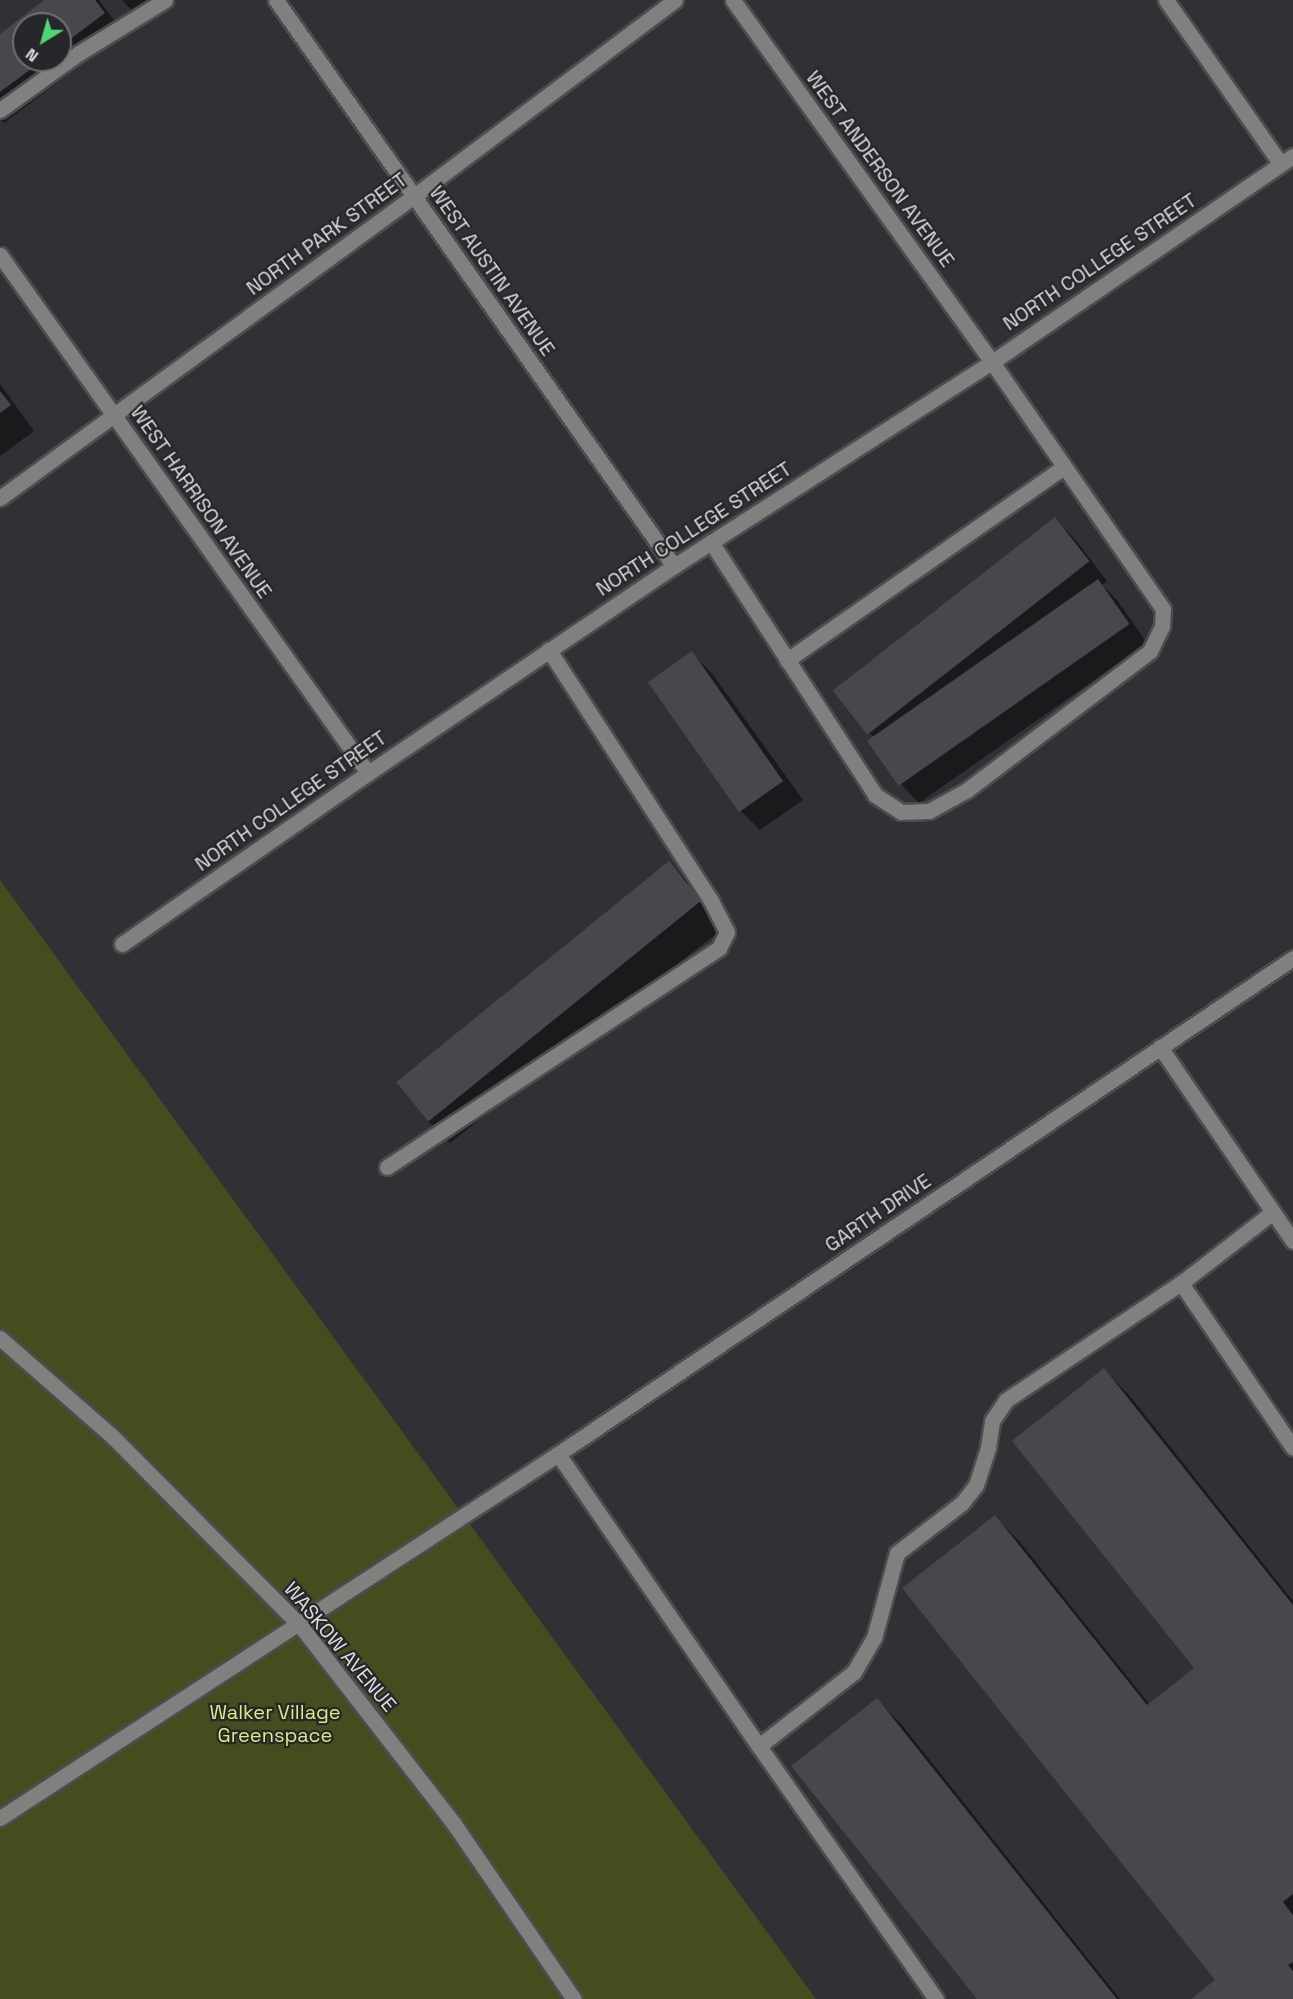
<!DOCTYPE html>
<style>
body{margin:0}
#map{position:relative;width:1293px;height:1999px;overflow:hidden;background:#313034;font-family:"Space Grotesk",sans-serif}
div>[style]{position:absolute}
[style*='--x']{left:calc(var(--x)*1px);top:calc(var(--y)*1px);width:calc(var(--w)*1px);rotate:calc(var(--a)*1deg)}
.green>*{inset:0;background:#474c1f}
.shadow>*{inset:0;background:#0007}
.building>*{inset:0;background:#48474b;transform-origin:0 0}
.roads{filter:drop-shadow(2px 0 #4d4c50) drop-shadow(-2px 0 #4d4c50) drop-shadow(0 2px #4d4c50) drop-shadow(0 -2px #4d4c50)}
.minor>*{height:15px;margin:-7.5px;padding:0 7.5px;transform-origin:7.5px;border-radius:7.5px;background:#82807e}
span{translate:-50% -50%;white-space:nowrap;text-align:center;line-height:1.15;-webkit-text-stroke:4.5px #27262a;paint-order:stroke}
.street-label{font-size:20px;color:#dedde0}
.park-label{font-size:20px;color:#dee981}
.north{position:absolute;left:12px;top:12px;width:60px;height:60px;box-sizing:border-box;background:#27262a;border:2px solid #706f73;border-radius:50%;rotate:217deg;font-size:16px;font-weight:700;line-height:24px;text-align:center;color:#dedde0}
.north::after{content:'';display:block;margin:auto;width:21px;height:27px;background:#51d674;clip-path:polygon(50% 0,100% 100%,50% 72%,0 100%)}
</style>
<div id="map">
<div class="green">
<i style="clip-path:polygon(0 880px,816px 1999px,0 1999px)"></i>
</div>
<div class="shadow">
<i style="clip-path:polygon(evenodd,47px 0,99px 0,123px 33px,4px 123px,0 118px,0 35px,47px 0,24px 24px,60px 24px,60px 60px,24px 60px,24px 24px)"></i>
<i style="clip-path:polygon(122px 0,173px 0,145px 24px)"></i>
<i style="clip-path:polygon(0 384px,34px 431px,0 456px)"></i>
<i style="clip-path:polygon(1055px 519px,1074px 538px,1107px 581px,1102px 585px,1117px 600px,1147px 643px,919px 803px,900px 783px,869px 741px,874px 737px,868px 731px)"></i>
<i style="clip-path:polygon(691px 653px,711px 672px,803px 800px,760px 830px,741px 811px)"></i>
<i style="clip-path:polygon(669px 863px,694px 888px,725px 927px,450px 1143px,425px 1118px)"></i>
<i style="clip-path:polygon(1104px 1370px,1129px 1395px,1293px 1601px,1293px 1999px,1194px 1999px,1217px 1980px,995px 1517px,1020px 1542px,1150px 1705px,1196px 1669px)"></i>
<i style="clip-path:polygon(877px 1700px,902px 1725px,1120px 1999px,979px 1999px)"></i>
</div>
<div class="building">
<i style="clip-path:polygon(44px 0,95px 0,105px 13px,60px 47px,60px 24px,24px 24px,24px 60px,43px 60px,0 92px,0 34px)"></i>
<i style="clip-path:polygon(0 391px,11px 405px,0 413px)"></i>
<i style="left:1055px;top:517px;width:56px;height:282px;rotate:52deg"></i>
<i style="left:1098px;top:579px;width:55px;height:282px;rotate:55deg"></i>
<i style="left:692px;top:651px;width:159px;height:54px;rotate:55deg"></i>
<i style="left:669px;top:861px;width:51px;height:351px;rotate:51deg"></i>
<i style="clip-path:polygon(1104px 1368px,1293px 1605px,1293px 1894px,1283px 1902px,1293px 1915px,1293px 1962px,1288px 1965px,1293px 1971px,1293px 1999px,1191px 1999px,1215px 1980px,902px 1588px,995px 1515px,1147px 1705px,1194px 1668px,1012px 1441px)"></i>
<i style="clip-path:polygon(877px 1698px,1117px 1999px,977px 1999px,791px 1766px)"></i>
</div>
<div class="roads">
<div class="minor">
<i style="--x:276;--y:0;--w:692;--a:54.89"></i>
<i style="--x:1166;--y:0;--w:200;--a:55"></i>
<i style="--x:0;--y:110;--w:97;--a:-35.8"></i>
<i style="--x:79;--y:53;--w:101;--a:-31.6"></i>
<i style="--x:0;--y:255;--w:635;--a:54.61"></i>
<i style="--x:0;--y:498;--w:512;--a:-36.11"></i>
<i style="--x:414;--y:196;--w:326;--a:-36.9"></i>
<i style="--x:711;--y:542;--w:302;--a:57"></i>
<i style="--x:875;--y:795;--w:31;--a:33"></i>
<i style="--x:901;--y:812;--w:28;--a:-2"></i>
<i style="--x:929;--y:811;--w:43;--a:-28.9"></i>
<i style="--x:967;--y:790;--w:230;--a:-37.2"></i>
<i style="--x:1150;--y:651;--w:28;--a:-64"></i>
<i style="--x:1162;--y:626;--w:17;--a:-87"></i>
<i style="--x:1163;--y:609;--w:300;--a:-124.7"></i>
<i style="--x:992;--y:362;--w:445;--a:-125.6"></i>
<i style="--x:787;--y:660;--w:338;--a:-34.9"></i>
<i style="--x:122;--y:944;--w:300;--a:-34.8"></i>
<i style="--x:368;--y:773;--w:369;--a:-34.1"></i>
<i style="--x:674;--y:566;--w:378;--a:-32.7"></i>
<i style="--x:992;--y:362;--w:365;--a:-34.4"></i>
<i style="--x:1160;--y:1047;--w:235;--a:55.6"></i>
<i style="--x:387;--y:1167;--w:398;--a:-33.4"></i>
<i style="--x:719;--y:948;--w:18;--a:-63"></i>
<i style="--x:727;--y:932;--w:37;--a:-117"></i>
<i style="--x:710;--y:899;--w:297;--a:-122.9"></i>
<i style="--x:1181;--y:1283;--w:199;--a:55.8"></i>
<i style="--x:0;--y:1338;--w:149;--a:41.2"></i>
<i style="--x:112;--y:1436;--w:265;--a:45.2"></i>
<i style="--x:299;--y:1624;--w:253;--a:52.2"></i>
<i style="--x:454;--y:1824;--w:212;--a:55.6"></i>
<i style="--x:558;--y:1454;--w:354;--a:55.5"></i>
<i style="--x:0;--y:1818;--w:666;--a:-33.12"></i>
<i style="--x:558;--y:1454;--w:887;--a:-34.01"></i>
<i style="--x:936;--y:1999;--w:309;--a:-125"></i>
<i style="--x:759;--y:1746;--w:120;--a:-37.9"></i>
<i style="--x:854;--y:1672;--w:39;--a:-60"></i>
<i style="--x:874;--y:1638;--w:88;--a:-74.9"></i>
<i style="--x:897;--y:1553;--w:82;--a:-37.6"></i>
<i style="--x:962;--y:1503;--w:23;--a:-52"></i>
<i style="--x:976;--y:1485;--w:40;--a:-72"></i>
<i style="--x:988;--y:1447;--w:26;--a:-81"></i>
<i style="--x:992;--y:1421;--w:25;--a:-56"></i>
<i style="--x:1006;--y:1400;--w:211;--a:-33.8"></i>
<i style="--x:1181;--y:1283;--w:116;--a:-37.7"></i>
</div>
</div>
<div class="street-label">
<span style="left:880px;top:169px;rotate:54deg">WEST ANDERSON AVENUE</span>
<span style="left:327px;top:234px;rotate:-36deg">NORTH PARK STREET</span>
<span style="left:1100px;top:262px;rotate:-34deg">NORTH COLLEGE STREET</span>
<span style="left:492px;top:271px;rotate:55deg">WEST AUSTIN AVENUE</span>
<span style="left:201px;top:502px;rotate:55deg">WEST HARRISON AVENUE</span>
<span style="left:694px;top:529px;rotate:-33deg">NORTH COLLEGE STREET</span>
<span style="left:291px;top:801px;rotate:-35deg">NORTH COLLEGE STREET</span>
<span style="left:878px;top:1213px;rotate:-34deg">GARTH DRIVE</span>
<span style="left:340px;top:1647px;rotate:50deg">WASKOW AVENUE</span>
</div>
<div class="park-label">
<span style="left:275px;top:1724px">Walker Village<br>Greenspace</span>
</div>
<div class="north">N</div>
</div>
